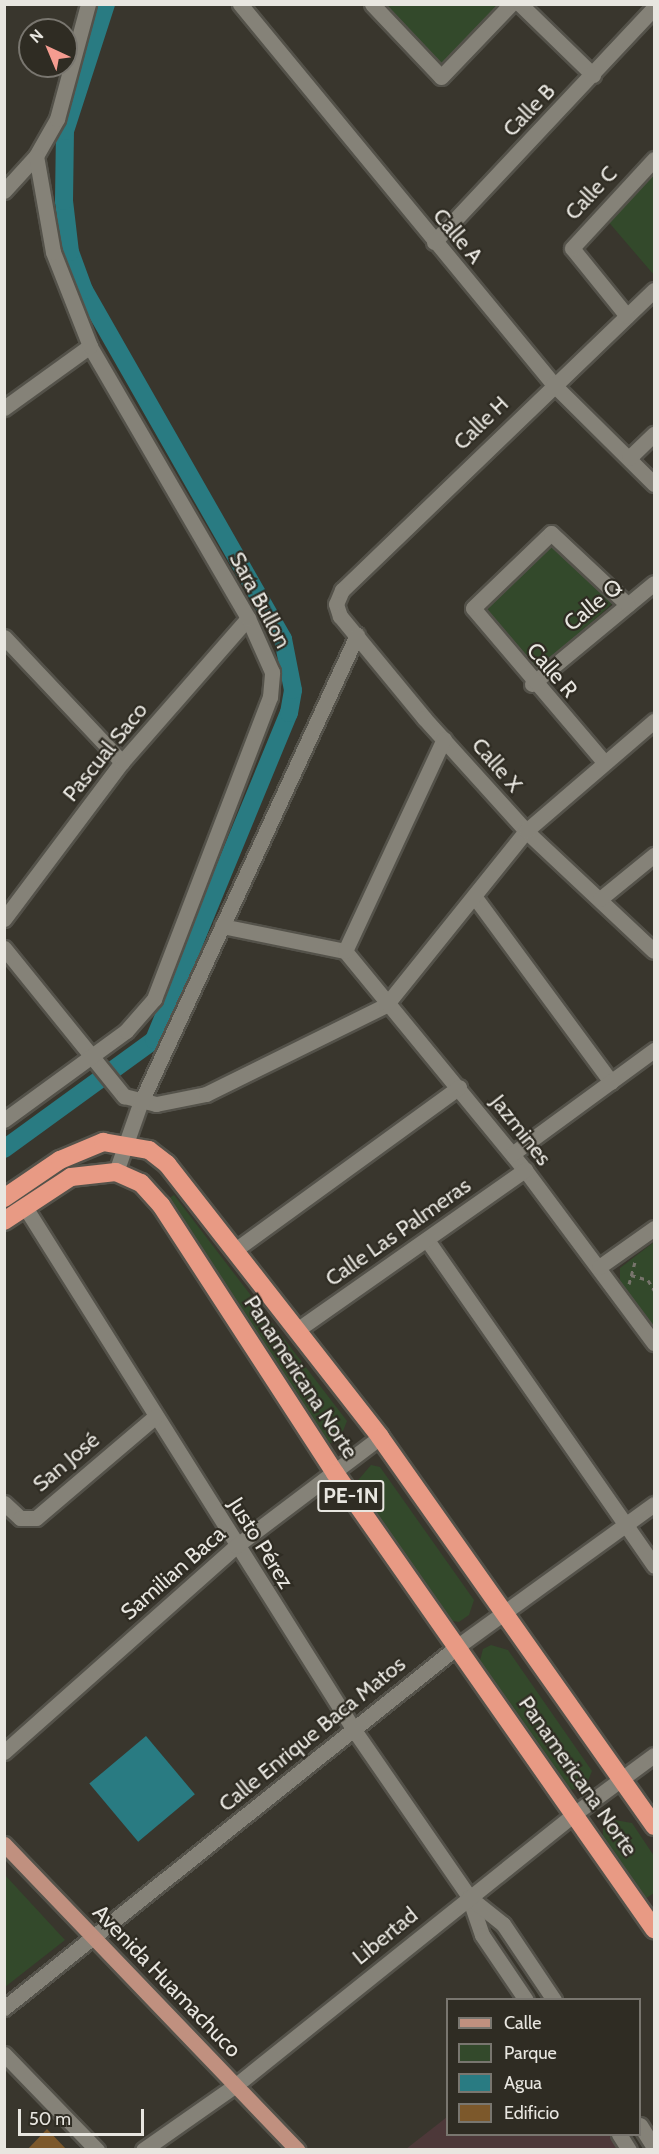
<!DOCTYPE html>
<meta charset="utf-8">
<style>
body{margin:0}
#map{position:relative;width:659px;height:2154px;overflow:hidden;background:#39362d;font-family:Cabin,sans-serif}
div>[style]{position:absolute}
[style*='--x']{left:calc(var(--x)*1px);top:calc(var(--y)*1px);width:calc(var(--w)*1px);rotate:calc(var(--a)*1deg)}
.education>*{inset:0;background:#4d3839}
.green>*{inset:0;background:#33492b}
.water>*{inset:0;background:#297b82;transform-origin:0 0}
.canal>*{height:18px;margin:-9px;padding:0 9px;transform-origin:9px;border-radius:9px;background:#297b82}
.building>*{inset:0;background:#7c582b}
.path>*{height:3px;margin-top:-1.5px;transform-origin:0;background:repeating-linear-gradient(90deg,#77746c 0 4.5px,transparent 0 9px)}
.roads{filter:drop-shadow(2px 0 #54524a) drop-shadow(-2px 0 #54524a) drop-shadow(0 2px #54524a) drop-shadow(0 -2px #54524a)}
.minor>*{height:15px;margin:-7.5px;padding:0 7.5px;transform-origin:7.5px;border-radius:7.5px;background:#858278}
.major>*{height:15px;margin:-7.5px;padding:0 7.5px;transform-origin:7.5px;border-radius:7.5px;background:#c0907f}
.highway>*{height:18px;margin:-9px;padding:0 9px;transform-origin:9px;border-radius:9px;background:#e89a84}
span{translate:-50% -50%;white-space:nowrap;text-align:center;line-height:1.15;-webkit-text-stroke:4.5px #2f2c23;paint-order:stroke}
.shield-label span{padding:2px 4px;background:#2f2c23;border:2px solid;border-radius:4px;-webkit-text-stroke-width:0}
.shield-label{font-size:21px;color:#e8e6e0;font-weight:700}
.street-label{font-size:22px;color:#e8e6e0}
.frame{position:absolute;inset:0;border:6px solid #e8e6e0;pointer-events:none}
.legend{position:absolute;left:446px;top:1998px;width:195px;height:138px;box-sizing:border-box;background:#2f2c23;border:2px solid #79766f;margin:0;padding:8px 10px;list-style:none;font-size:18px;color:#e8e6e0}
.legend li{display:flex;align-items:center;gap:12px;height:30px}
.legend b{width:30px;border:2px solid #79766f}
.north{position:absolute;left:18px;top:18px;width:60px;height:60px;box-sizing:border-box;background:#2f2c23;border:2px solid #79766f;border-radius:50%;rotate:316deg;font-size:16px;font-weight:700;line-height:24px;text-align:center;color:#e8e6e0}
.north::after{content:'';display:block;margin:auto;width:21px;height:27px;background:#f59c90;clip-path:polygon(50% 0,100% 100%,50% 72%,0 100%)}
.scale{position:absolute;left:18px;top:2109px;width:126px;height:27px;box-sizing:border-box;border:3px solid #e8e6e0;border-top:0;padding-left:8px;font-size:18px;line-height:21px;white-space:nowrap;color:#e8e6e0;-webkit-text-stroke:4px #2f2c23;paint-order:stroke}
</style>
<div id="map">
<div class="education">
<i style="clip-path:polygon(447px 2117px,448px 2134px,609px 2135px,619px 2149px,406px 2149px)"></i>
</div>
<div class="green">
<i style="clip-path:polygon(382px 5px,500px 5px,441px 71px)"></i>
<i style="clip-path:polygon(654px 169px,654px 275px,606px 219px)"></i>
<i style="clip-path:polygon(548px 546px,557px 547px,613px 603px,536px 673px,482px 610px)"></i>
<i style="clip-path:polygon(174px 1195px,347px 1421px,339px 1441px,330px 1443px,318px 1437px,166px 1200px)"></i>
<i style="clip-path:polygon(654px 1242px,654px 1334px,620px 1287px,620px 1268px)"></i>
<i style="clip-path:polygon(371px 1465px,380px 1467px,474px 1600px,469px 1615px,459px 1622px,447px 1620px,354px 1485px)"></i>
<i style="clip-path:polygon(491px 1645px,508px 1650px,592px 1771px,585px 1788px,567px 1790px,478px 1668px,483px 1649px)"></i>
<i style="clip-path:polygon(609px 1819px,632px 1823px,654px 1856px,654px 1893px,642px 1901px,603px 1845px,603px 1826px)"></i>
<i style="clip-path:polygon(5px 1875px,65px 1940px,5px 1987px)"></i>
</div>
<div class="water">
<i style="left:146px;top:1736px;width:76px;height:74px;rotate:50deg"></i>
</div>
<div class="canal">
<i style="--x:4;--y:1149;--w:185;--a:-36"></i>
<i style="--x:154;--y:1040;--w:354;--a:-67.6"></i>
<i style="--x:289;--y:713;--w:23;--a:-80"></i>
<i style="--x:293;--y:690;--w:52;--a:-101.1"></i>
<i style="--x:283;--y:639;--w:402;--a:-119.7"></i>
<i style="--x:84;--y:290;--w:40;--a:-110.2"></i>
<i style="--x:70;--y:252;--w:51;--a:-96.7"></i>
<i style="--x:64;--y:201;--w:70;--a:-89.2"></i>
<i style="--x:65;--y:131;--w:133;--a:-72.1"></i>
</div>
<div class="building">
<i style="clip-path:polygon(47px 2129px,67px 2150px,27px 2150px)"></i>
</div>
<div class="path">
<i style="--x:631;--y:1275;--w:18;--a:16"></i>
<i style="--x:648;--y:1280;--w:12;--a:59"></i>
<i style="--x:629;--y:1284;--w:23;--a:-75"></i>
</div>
<div class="roads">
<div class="minor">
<i style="--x:240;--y:4;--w:492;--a:50.5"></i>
<i style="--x:553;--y:384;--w:142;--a:44.7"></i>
<i style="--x:372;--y:4;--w:100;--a:46.6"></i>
<i style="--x:441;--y:77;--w:101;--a:-46.2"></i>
<i style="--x:520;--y:4;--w:102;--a:44.2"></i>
<i style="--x:4;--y:191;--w:47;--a:-47.6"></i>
<i style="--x:36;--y:156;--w:43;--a:-60.4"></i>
<i style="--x:57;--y:119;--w:119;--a:-74.9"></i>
<i style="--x:434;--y:242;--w:321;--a:-46.8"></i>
<i style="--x:654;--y:290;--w:433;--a:136.1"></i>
<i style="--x:342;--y:590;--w:15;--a:113"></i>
<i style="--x:336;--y:604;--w:13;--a:72"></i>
<i style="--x:340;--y:616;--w:132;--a:50.5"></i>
<i style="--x:424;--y:718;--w:152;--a:47.9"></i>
<i style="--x:526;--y:831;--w:175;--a:43.2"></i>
<i style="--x:627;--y:316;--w:87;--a:-129"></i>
<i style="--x:572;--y:248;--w:121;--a:-47.3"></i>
<i style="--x:4;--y:408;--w:106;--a:-35.8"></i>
<i style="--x:629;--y:458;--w:35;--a:-44"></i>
<i style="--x:4;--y:637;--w:172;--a:46.7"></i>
<i style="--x:532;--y:684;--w:158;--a:-39.6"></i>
<i style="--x:604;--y:762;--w:202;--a:-130.4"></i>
<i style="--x:473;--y:608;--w:108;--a:-43.9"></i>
<i style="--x:551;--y:533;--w:105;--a:43.1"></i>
<i style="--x:474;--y:896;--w:231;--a:53.6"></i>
<i style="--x:600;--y:899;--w:70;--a:-39.2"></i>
<i style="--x:4;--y:919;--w:196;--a:-53.1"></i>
<i style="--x:122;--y:762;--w:191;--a:-48.8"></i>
<i style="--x:222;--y:926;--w:126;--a:11.5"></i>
<i style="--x:4;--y:948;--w:191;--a:51"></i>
<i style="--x:124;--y:1096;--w:33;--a:14"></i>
<i style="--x:156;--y:1104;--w:51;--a:-11.3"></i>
<i style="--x:206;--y:1094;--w:201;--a:-26.3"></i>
<i style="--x:386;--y:1005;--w:223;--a:-51.2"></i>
<i style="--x:526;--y:831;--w:169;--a:-40.7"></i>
<i style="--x:345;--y:951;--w:283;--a:50.6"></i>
<i style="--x:525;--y:1170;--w:216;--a:53.3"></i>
<i style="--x:345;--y:951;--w:234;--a:-65"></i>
<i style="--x:4;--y:1120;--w:151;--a:-36.1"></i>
<i style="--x:126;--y:1031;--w:43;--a:-48.8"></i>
<i style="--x:154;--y:999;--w:324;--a:-69"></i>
<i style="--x:270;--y:697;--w:25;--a:-85"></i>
<i style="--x:272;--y:672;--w:59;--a:-114"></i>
<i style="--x:248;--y:618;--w:315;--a:-120.2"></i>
<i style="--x:90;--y:346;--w:101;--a:-111.5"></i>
<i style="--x:53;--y:252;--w:97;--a:-100"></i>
<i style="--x:512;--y:1154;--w:176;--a:-36.2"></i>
<i style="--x:116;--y:1172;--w:72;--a:-70.6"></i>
<i style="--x:140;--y:1104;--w:517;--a:-65.17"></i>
<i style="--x:25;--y:1207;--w:618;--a:57.83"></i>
<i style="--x:354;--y:1730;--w:203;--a:55.4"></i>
<i style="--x:469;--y:1897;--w:40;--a:71.1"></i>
<i style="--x:482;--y:1935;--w:78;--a:55.9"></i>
<i style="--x:427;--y:1240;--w:397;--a:55.1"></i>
<i style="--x:235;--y:1250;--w:277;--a:-36"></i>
<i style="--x:599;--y:1267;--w:67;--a:-35.3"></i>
<i style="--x:297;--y:1330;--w:279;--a:-35.1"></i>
<i style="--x:4;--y:1503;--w:22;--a:43"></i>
<i style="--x:20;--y:1518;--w:16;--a:0"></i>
<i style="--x:36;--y:1518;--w:157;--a:-40.4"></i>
<i style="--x:4;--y:1752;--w:310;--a:-41.6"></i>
<i style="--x:236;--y:1546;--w:181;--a:-37.1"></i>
<i style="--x:469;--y:1897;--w:43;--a:38.5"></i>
<i style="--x:503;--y:1924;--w:92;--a:56.1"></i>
<i style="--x:4;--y:2008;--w:581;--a:-38.57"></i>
<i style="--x:458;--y:1646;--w:242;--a:-35.9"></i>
<i style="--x:4;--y:2054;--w:134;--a:45.9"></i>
<i style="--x:640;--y:2125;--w:26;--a:58"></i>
<i style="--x:619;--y:2134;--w:19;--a:58"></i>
<i style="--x:143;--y:2150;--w:113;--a:-35"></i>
<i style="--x:236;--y:2085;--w:433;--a:-38.7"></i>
<i style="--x:574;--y:1814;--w:99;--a:-36.4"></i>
</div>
<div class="major">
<i style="--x:4;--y:1844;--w:424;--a:46.2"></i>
</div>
<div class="highway">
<i style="--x:4;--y:1198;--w:68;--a:-34.2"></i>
<i style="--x:60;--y:1160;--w:47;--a:-22.7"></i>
<i style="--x:103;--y:1142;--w:47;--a:9.9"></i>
<i style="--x:149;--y:1150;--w:23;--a:38"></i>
<i style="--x:167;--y:1164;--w:346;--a:52"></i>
<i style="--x:380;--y:1437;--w:476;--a:54.8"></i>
<i style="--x:4;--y:1221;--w:80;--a:-33.3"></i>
<i style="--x:71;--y:1177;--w:45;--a:-6.3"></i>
<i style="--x:116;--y:1172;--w:27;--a:24"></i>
<i style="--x:141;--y:1183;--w:30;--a:48"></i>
<i style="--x:161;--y:1205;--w:320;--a:57"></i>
<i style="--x:335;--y:1473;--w:557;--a:55.02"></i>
</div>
</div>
<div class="shield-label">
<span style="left:351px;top:1496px">PE-1N</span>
</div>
<div class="street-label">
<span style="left:529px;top:110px;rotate:-46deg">Calle B</span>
<span style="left:591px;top:193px;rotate:-47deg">Calle C</span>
<span style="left:458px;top:236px;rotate:50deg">Calle A</span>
<span style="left:481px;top:423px;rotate:-44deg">Calle H</span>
<span style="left:260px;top:600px;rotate:62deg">Sara Bullon</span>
<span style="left:593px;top:605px;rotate:-39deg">Calle Q</span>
<span style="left:552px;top:670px;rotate:49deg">Calle R</span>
<span style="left:105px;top:752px;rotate:-51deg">Pascual Saco</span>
<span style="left:497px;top:765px;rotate:49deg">Calle X</span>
<span style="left:521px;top:1130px;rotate:52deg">Jazmines</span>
<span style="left:398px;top:1232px;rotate:-35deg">Calle Las Palmeras</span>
<span style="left:301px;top:1377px;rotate:57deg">Panamericana Norte</span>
<span style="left:66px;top:1462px;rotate:-40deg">San José</span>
<span style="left:261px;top:1543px;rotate:58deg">Justo Pérez</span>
<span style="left:173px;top:1573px;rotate:-41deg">Samilian Baca</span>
<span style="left:312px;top:1734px;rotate:-39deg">Calle Enrique Baca Matos</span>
<span style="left:578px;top:1776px;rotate:55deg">Panamericana Norte</span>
<span style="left:385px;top:1936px;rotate:-39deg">Libertad</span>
<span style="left:167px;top:1981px;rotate:46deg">Avenida Huamachuco</span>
</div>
<div class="frame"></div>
<ul class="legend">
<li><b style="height:8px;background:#c0907f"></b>Calle</li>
<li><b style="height:16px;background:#33492b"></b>Parque</li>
<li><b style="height:16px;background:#297b82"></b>Agua</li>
<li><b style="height:16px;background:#7c582b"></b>Edificio</li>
</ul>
<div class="north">N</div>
<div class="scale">50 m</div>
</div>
